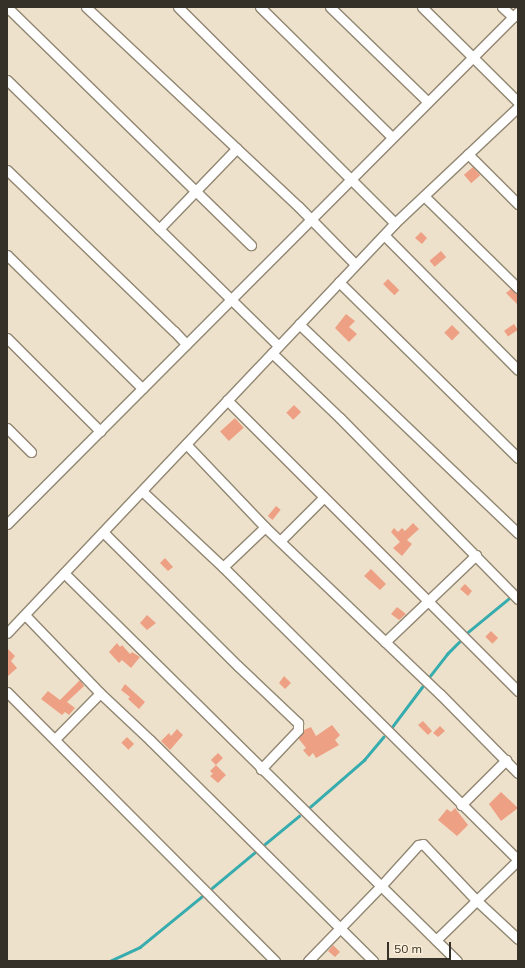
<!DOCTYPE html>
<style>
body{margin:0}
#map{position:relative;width:525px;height:968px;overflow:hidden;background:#ede1cb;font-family:Mulish,sans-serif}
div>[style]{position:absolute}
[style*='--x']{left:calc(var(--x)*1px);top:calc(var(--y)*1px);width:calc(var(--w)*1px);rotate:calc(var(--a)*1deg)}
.stream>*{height:2.5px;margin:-1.25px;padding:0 1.25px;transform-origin:1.25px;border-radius:1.25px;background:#37acae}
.building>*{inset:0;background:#eea084;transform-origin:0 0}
.roads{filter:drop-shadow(1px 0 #928773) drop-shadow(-1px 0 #928773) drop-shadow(0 1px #928773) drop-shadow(0 -1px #928773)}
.minor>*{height:9px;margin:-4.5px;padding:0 4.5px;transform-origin:4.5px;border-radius:4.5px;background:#fff}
span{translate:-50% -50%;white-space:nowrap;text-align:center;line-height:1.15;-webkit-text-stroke:3px #faeed8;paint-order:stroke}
.frame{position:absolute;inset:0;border:8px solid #353128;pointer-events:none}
.scale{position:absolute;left:387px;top:942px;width:64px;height:18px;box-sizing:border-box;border:2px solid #353128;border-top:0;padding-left:5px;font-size:12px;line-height:14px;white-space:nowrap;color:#353128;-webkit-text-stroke:3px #faeed8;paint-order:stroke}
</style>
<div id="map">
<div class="stream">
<i style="--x:468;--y:632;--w:52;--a:-39.5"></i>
<i style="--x:430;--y:676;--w:28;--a:-52"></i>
<i style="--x:447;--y:654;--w:17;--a:-45"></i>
<i style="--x:392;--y:727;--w:50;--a:-53.1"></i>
<i style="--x:310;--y:807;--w:72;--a:-41"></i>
<i style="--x:364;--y:760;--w:30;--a:-50"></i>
<i style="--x:265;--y:844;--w:44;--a:-39.5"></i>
<i style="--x:212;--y:888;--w:55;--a:-39.8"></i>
<i style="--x:110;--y:961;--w:33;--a:-25"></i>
<i style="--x:140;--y:947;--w:79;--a:-39.3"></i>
</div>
<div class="building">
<i style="left:473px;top:167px;width:11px;height:12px;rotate:49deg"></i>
<i style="clip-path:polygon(421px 232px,427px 238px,422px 244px,415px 238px)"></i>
<i style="left:441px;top:251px;width:8px;height:15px;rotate:50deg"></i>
<i style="left:388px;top:279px;width:16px;height:7px;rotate:45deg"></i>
<i style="clip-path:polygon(511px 289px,518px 294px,518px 305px,506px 293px)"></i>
<i style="clip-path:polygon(346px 314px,355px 321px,349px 327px,357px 334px,349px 342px,335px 328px)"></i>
<i style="left:514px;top:324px;width:7px;height:12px;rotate:56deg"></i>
<i style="left:452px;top:325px;width:11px;height:11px;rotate:45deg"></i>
<i style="left:294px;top:405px;width:10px;height:11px;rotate:45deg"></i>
<i style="left:235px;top:418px;width:13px;height:20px;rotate:48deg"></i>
<i style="left:276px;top:506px;width:6px;height:13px;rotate:39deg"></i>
<i style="clip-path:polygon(413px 523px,419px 529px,407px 540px,412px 544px,402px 556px,393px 548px,400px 542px,391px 532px,394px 528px,398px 532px,402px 528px,405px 531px)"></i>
<i style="clip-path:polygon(165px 558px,173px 567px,168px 571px,160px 563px)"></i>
<i style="clip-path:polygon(371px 569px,386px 584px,380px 590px,364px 576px)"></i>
<i style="clip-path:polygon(465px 584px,472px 591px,468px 596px,460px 589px)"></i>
<i style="clip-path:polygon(397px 607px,406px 614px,399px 620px,391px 614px)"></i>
<i style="clip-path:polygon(147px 615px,156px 623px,147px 630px,140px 623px)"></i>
<i style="left:491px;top:631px;width:10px;height:8px;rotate:45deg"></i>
<i style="clip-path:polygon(117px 643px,120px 647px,122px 645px,130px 654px,132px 652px,140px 657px,131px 668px,122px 660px,119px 663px,109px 652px)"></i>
<i style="clip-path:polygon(7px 648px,15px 656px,11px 661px,17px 668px,7px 677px)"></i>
<i style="clip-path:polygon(284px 676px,291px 683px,285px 689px,279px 683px)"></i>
<i style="clip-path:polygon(80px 680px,84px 686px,67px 702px,75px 708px,69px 715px,65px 712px,62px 715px,41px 699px,48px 691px,60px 700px)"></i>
<i style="clip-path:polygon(125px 684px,145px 702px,139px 709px,128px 699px,130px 697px,121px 690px)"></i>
<i style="clip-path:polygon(423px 721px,432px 731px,428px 735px,418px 725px)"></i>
<i style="clip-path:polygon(332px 725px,340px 735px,335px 740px,339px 745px,316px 758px,313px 753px,309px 757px,303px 750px,306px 748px,298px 738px,304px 730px,311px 727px,316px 736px)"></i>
<i style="clip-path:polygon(440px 726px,445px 731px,438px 737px,433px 733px)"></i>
<i style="clip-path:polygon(177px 729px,183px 735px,170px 750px,161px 741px,169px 733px,171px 736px)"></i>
<i style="left:127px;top:737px;width:10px;height:8px;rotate:45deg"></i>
<i style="left:218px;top:753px;width:7px;height:10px;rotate:45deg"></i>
<i style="clip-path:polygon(216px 765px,226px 775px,218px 783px,210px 776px,213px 774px,210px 771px)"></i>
<i style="clip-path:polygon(501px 792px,518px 808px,501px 821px,489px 804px)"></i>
<i style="clip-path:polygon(455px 808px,468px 825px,457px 836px,438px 820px,447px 809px,451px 812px)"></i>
<i style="clip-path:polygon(333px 945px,340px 952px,335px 957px,328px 951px)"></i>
</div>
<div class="roads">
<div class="minor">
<i style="--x:7;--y:7;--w:341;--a:44.3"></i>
<i style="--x:86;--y:7;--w:291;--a:43.2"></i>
<i style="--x:298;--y:206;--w:81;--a:45.5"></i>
<i style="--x:178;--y:7;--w:306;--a:44.9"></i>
<i style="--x:260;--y:7;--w:185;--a:44.6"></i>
<i style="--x:330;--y:7;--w:136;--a:44.1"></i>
<i style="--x:422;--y:7;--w:135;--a:44.7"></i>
<i style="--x:502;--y:7;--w:15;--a:42"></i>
<i style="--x:7;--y:80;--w:380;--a:44.4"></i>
<i style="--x:468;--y:154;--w:71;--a:45"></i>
<i style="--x:7;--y:170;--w:232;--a:44"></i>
<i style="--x:174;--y:331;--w:18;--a:47"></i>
<i style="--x:424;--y:196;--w:132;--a:44.4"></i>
<i style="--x:159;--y:229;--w:112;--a:-46.1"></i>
<i style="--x:384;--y:235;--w:190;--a:45.2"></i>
<i style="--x:7;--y:255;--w:190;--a:44.6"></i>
<i style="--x:339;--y:282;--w:251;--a:44.5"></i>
<i style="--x:299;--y:324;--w:303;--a:43.7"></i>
<i style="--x:7;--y:338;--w:132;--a:45"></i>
<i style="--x:272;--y:353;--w:94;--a:43.7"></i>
<i style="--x:340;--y:418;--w:254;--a:45.5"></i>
<i style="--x:227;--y:400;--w:412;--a:45"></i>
<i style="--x:7;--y:428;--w:34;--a:45"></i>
<i style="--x:186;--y:444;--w:115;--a:46.4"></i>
<i style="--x:265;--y:527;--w:242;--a:43.7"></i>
<i style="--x:440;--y:694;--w:111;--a:45.4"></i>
<i style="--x:142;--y:491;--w:111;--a:43.2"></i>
<i style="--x:223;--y:567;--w:416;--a:44.8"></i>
<i style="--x:7;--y:524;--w:723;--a:-45.06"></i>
<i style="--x:103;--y:532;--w:190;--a:44.8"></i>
<i style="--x:238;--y:666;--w:83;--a:43.5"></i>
<i style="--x:298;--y:723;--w:7;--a:90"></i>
<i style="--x:298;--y:730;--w:54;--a:133.5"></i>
<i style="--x:280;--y:541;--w:62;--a:-45"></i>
<i style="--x:223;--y:567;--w:58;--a:-43.6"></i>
<i style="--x:64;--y:573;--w:552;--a:44.63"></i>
<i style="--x:25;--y:615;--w:108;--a:46.1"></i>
<i style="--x:100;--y:693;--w:69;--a:43.2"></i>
<i style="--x:150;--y:740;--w:314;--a:44.7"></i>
<i style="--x:7;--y:633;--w:564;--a:-46.58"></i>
<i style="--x:395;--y:223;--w:169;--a:-43.3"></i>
<i style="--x:385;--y:642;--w:126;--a:-43.7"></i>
<i style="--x:7;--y:692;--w:380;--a:45.1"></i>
<i style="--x:55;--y:739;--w:64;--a:-45.6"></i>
<i style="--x:461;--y:805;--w:64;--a:-45"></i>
<i style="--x:436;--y:940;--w:115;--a:-44.3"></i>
<i style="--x:308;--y:961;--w:105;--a:-45.8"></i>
<i style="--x:381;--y:886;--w:55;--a:-47.9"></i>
<i style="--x:418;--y:845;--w:5;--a:-11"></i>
<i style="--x:423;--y:844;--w:77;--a:46.6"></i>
<i style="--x:476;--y:900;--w:57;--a:42.9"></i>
</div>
</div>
<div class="frame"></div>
<div class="scale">50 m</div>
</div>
